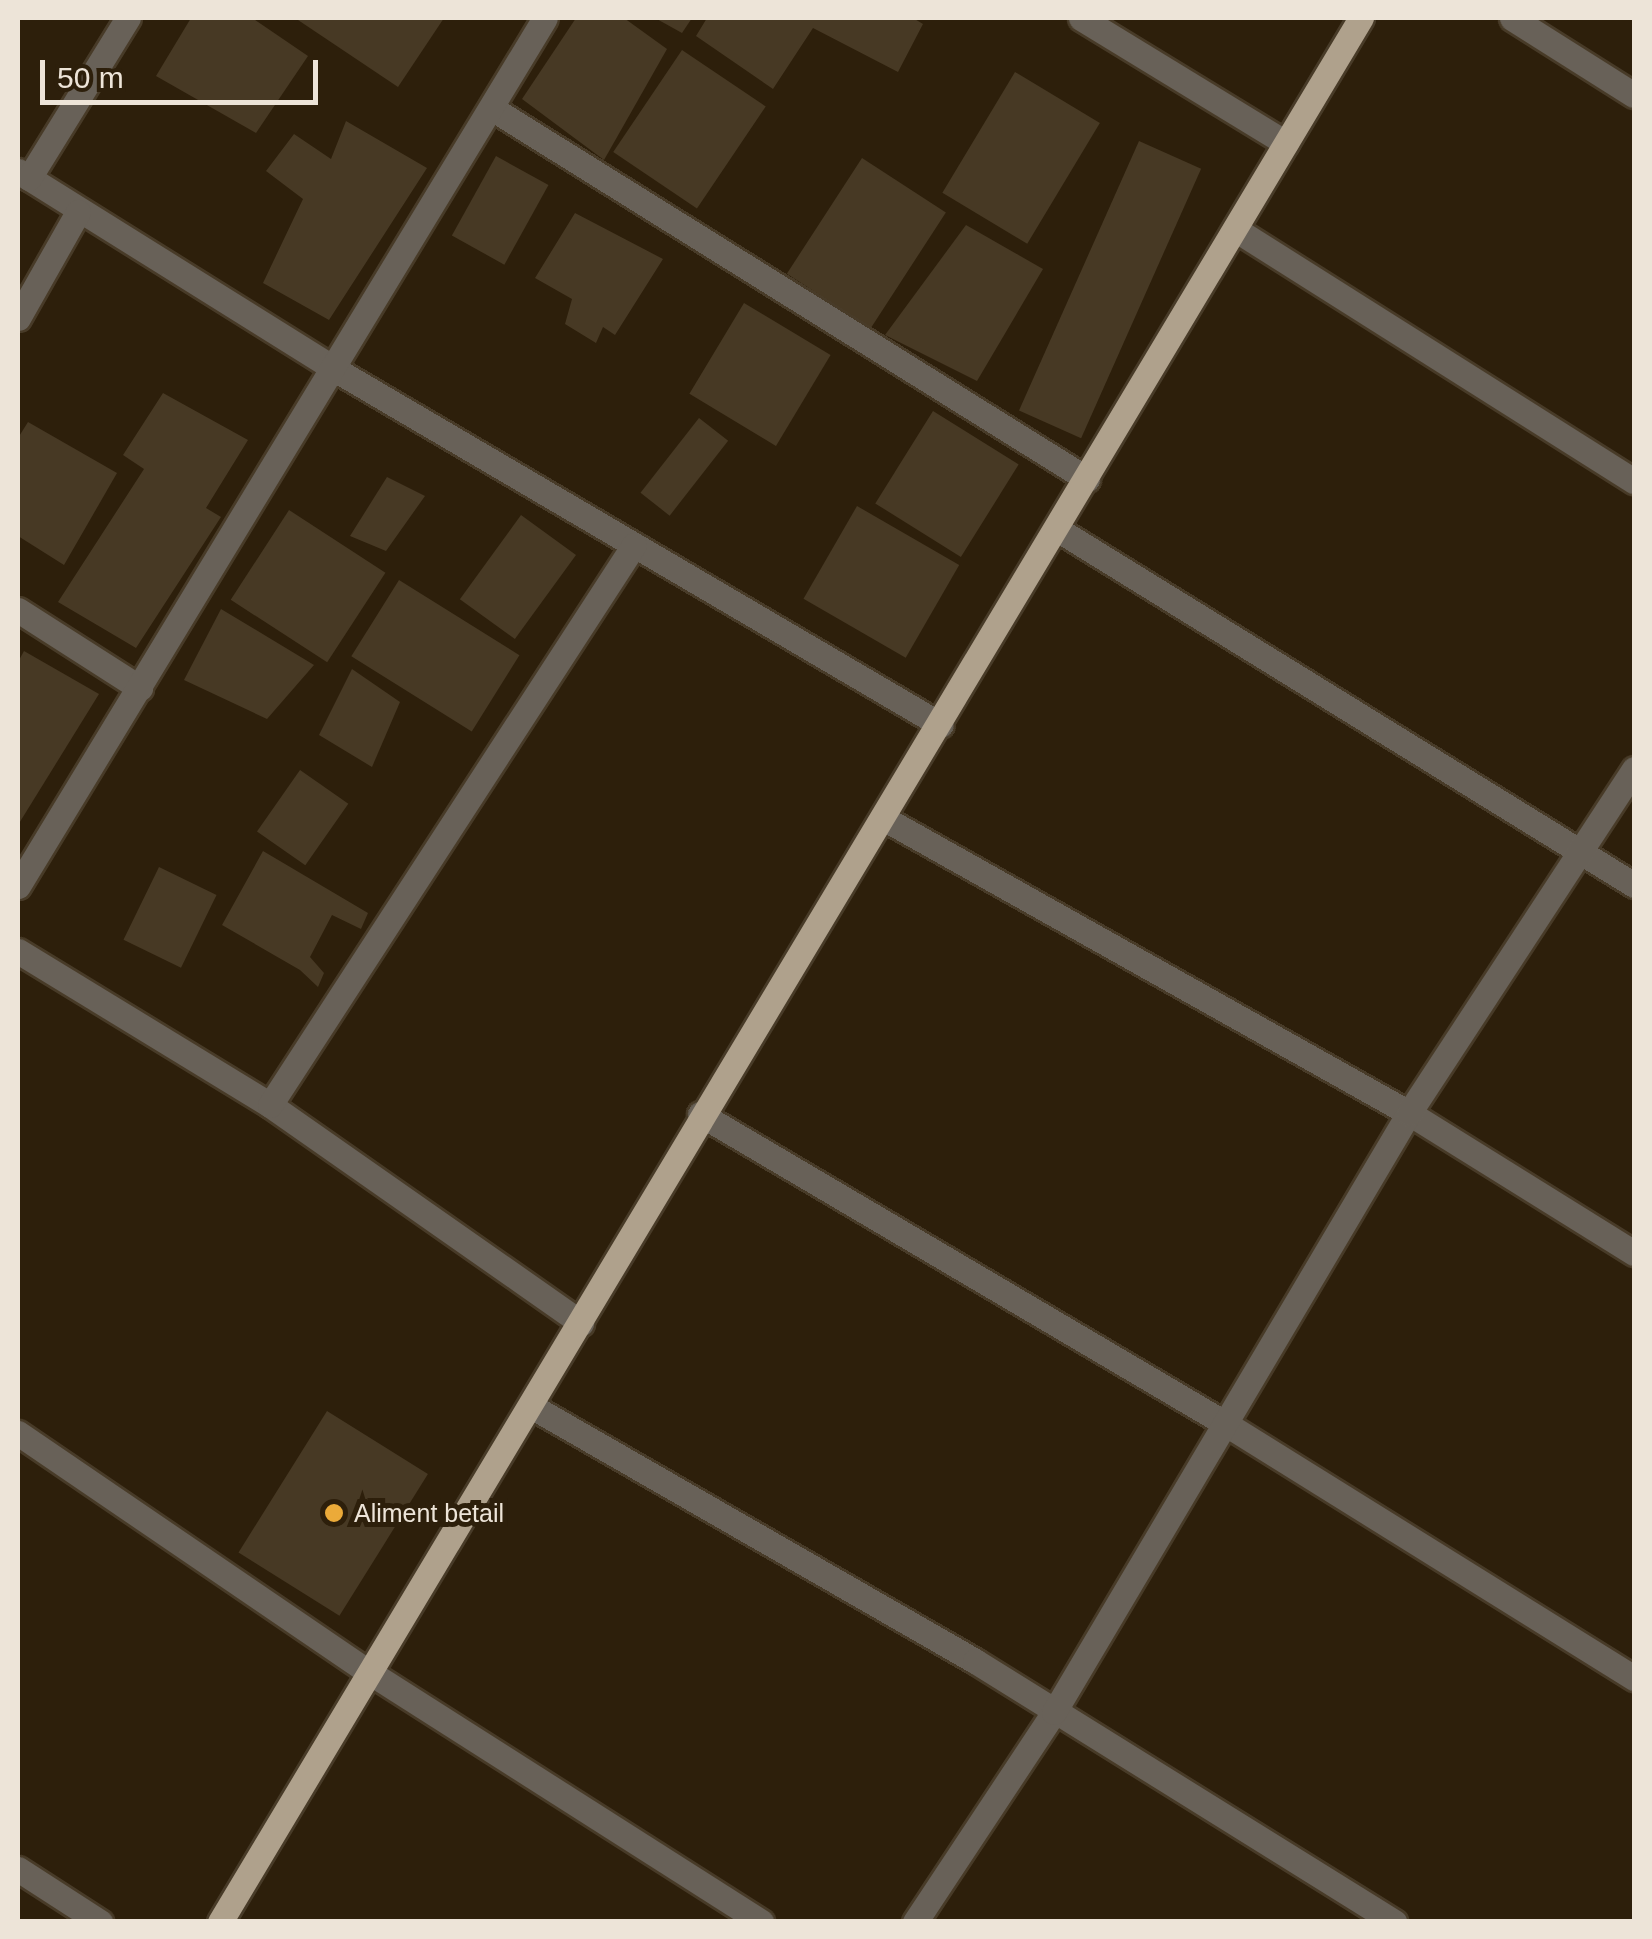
<!DOCTYPE html>
<style>
body{margin:0}
#map{position:relative;width:1652px;height:1939px;overflow:hidden;background:#2d1f0b;font-family:Arial,sans-serif}
div>[style]{position:absolute}
[style*='--x']{left:calc(var(--x)*1px);top:calc(var(--y)*1px);width:calc(var(--w)*1px);rotate:calc(var(--a)*1deg)}
.building>*{inset:0;background:#473924;transform-origin:0 0}
.roads{filter:drop-shadow(2px 0 #483b28) drop-shadow(-2px 0 #483b28) drop-shadow(0 2px #483b28) drop-shadow(0 -2px #483b28)}
.minor>*{height:25px;margin:-12.5px;padding:0 12.5px;transform-origin:12.5px;border-radius:12.5px;background:#686158}
.tertiary>*{height:25px;margin:-12.5px;padding:0 12.5px;transform-origin:12.5px;border-radius:12.5px;background:#686158}
.primary>*{height:25px;margin:-12.5px;padding:0 12.5px;transform-origin:12.5px;border-radius:12.5px;background:#afa18c}
.dots>*{width:28px;height:28px;translate:-50% -50%;box-sizing:border-box;border:5px solid #2d1f0b;border-radius:50%}
span{translate:-50% -50%;white-space:nowrap;text-align:center;line-height:1.15;-webkit-text-stroke:10px #2d1f0b;paint-order:stroke}
.poi-label{font-size:25px;color:#ede4d8}
.left{translate:0 -50%;text-align:left}
.frame{position:absolute;inset:0;border:20px solid #ede4d8;pointer-events:none}
.scale{position:absolute;left:40px;top:60px;width:278px;height:45px;box-sizing:border-box;border:5px solid #ede4d8;border-top:0;padding-left:12px;font-size:30px;line-height:35px;white-space:nowrap;color:#ede4d8;-webkit-text-stroke:8px #2d1f0b;paint-order:stroke}
</style>
<div id="map">
<div class="building">
<i style="clip-path:polygon(191px 18px,252px 18px,308px 56px,256px 133px,156px 76px)"></i>
<i style="clip-path:polygon(295px 18px,444px 18px,398px 87px)"></i>
<i style="clip-path:polygon(576px 18px,624px 18px,667px 49px,604px 160px,522px 99px)"></i>
<i style="clip-path:polygon(655px 18px,692px 18px,682px 33px)"></i>
<i style="clip-path:polygon(707px 18px,913px 18px,923px 24px,898px 72px,813px 28px,773px 89px,696px 36px)"></i>
<i style="left:682px;top:50px;width:101px;height:123px;rotate:34deg"></i>
<i style="left:1015px;top:72px;width:99px;height:141px;rotate:31deg"></i>
<i style="clip-path:polygon(346px 121px,427px 168px,329px 320px,263px 283px,303px 199px,266px 171px,294px 134px,331px 159px)"></i>
<i style="left:1139px;top:141px;width:68px;height:295px;rotate:24deg"></i>
<i style="left:496px;top:156px;width:60px;height:91px;rotate:29deg"></i>
<i style="left:862px;top:158px;width:100px;height:138px;rotate:33deg"></i>
<i style="clip-path:polygon(575px 213px,663px 259px,615px 335px,603px 327px,596px 343px,565px 324px,572px 299px,535px 278px)"></i>
<i style="clip-path:polygon(966px 225px,1043px 269px,977px 381px,885px 335px)"></i>
<i style="left:744px;top:303px;width:101px;height:106px;rotate:31deg"></i>
<i style="clip-path:polygon(163px 393px,248px 440px,206px 508px,221px 517px,136px 648px,58px 602px,144px 469px,123px 455px)"></i>
<i style="left:933px;top:411px;width:101px;height:109px;rotate:32deg"></i>
<i style="left:699px;top:418px;width:37px;height:95px;rotate:38deg"></i>
<i style="clip-path:polygon(28px 422px,117px 473px,64px 565px,18px 536px,18px 438px)"></i>
<i style="clip-path:polygon(387px 477px,425px 496px,386px 551px,350px 536px)"></i>
<i style="left:857px;top:506px;width:118px;height:107px;rotate:30deg"></i>
<i style="left:289px;top:510px;width:115px;height:107px;rotate:33deg"></i>
<i style="left:521px;top:515px;width:68px;height:104px;rotate:36deg"></i>
<i style="left:399px;top:580px;width:142px;height:90px;rotate:32deg"></i>
<i style="clip-path:polygon(221px 609px,314px 665px,267px 719px,184px 680px)"></i>
<i style="clip-path:polygon(24px 651px,99px 694px,18px 825px,18px 662px)"></i>
<i style="clip-path:polygon(352px 669px,400px 702px,372px 767px,319px 735px)"></i>
<i style="left:300px;top:770px;width:59px;height:75px;rotate:35deg"></i>
<i style="clip-path:polygon(263px 851px,368px 913px,361px 929px,332px 915px,310px 957px,324px 973px,318px 987px,300px 970px,222px 925px)"></i>
<i style="left:159px;top:867px;width:64px;height:81px;rotate:26deg"></i>
<i style="left:327px;top:1411px;width:119px;height:167px;rotate:32deg"></i>
</div>
<div class="roads">
<div class="minor">
<i style="--x:1081;--y:18;--w:240;--a:31.4"></i>
<i style="--x:1512;--y:18;--w:144;--a:32.3"></i>
<i style="--x:493;--y:109;--w:700;--a:31.92"></i>
<i style="--x:18;--y:171;--w:375;--a:32"></i>
<i style="--x:336;--y:370;--w:701;--a:30.4"></i>
<i style="--x:29;--y:178;--w:188;--a:-58.3"></i>
<i style="--x:1235;--y:229;--w:472;--a:32.3"></i>
<i style="--x:18;--y:318;--w:122;--a:-60.5"></i>
<i style="--x:1057;--y:529;--w:678;--a:31.67"></i>
<i style="--x:18;--y:610;--w:145;--a:32.6"></i>
<i style="--x:885;--y:819;--w:601;--a:29.3"></i>
<i style="--x:1409;--y:1113;--w:265;--a:31.9"></i>
<i style="--x:18;--y:886;--w:1015;--a:-58.74"></i>
<i style="--x:18;--y:951;--w:295;--a:31.4"></i>
<i style="--x:270;--y:1105;--w:380;--a:35"></i>
<i style="--x:270;--y:1105;--w:668;--a:-56.98"></i>
<i style="--x:700;--y:1114;--w:611;--a:30.51"></i>
<i style="--x:1226;--y:1424;--w:481;--a:31.9"></i>
<i style="--x:531;--y:1406;--w:512;--a:29.87"></i>
<i style="--x:975;--y:1661;--w:494;--a:31.9"></i>
<i style="--x:18;--y:1433;--w:425;--a:34.3"></i>
<i style="--x:369;--y:1672;--w:465;--a:32.5"></i>
<i style="--x:915;--y:1922;--w:252;--a:-56.5"></i>
<i style="--x:1054;--y:1712;--w:696;--a:-59.35"></i>
<i style="--x:1409;--y:1113;--w:411;--a:-56.8"></i>
</div>
<div class="tertiary">
<i style="--x:18;--y:1869;--w:98;--a:32.9"></i>
</div>
<div class="primary">
<i style="--x:220;--y:1922;--w:2220;--a:-59.07"></i>
</div>
</div>
<div class="dots">
<i style="left:334px;top:1513px;background:#ebaa39"></i>
</div>
<div class="poi-label">
<span class="left" style="left:354px;top:1513px">Aliment betail</span>
</div>
<div class="frame"></div>
<div class="scale">50 m</div>
</div>
